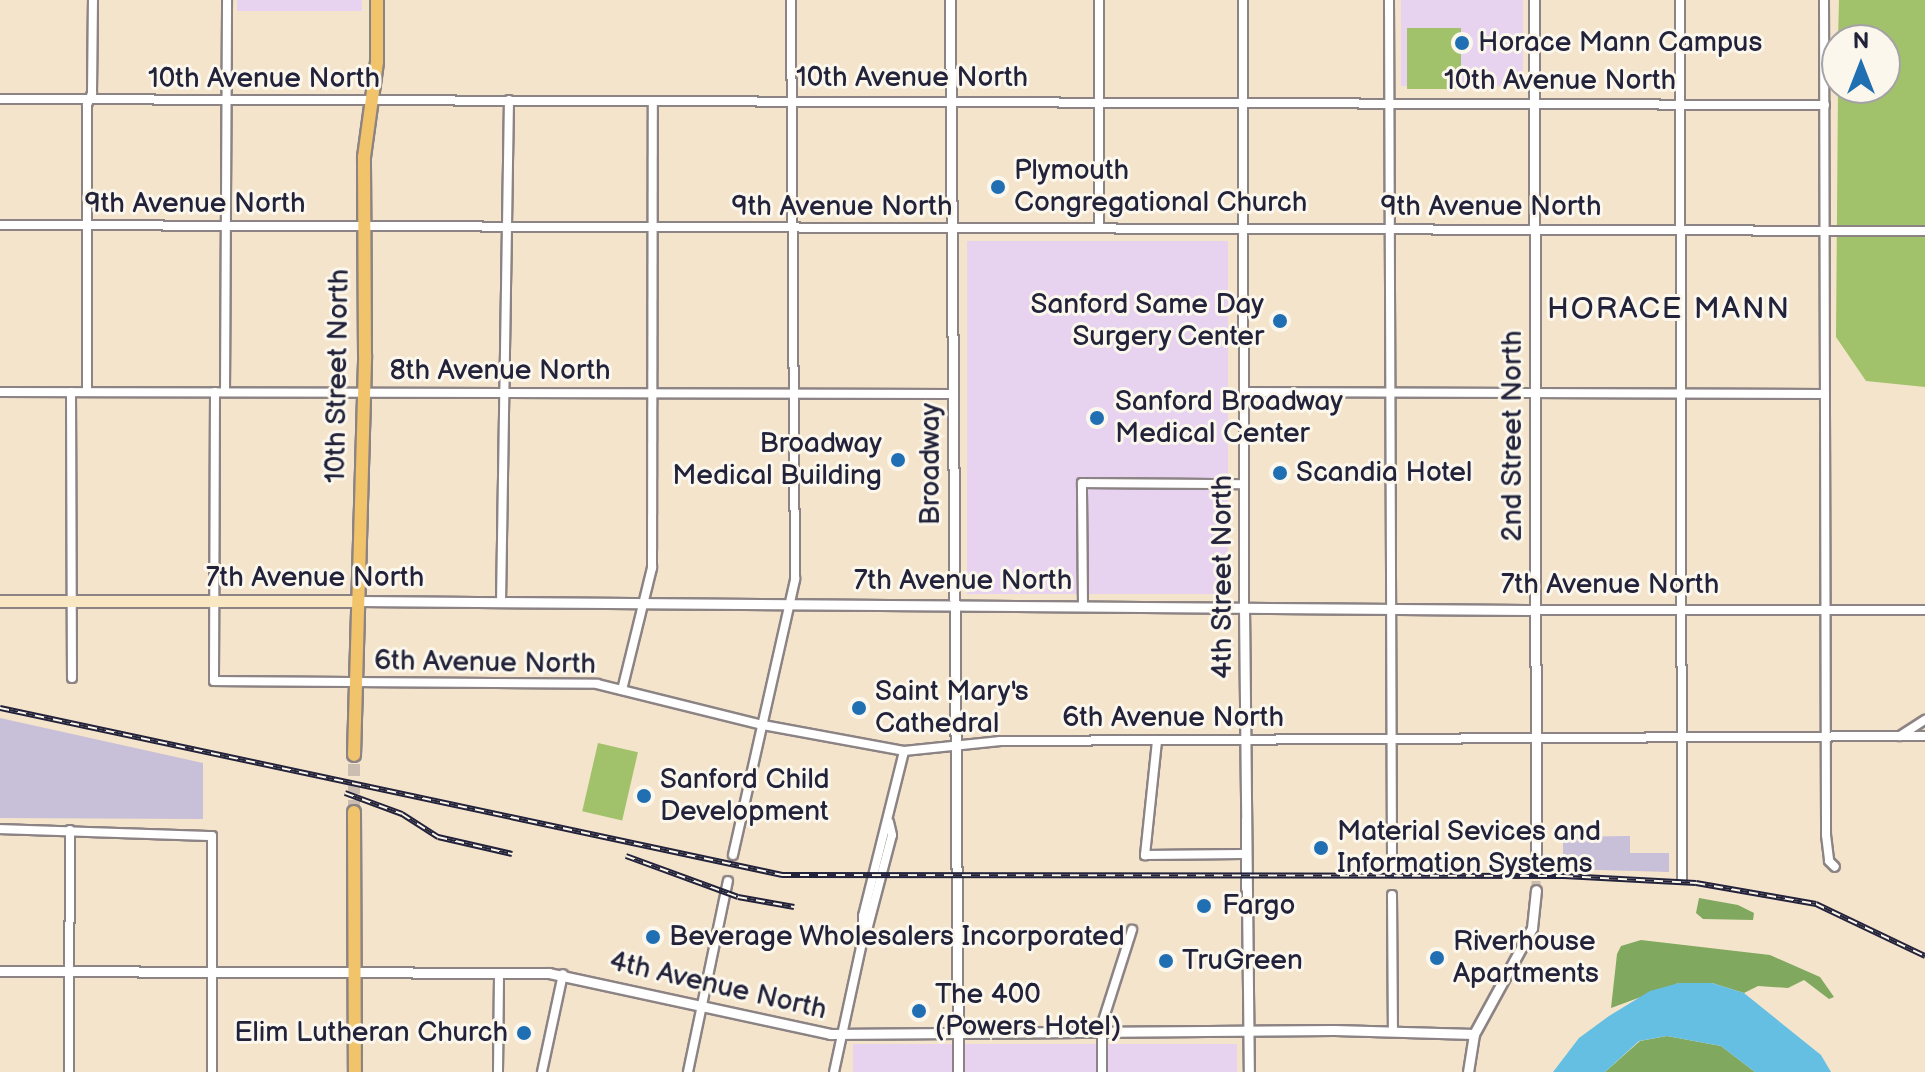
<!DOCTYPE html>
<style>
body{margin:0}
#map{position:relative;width:1925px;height:1072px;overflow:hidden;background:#f5e4cc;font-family:"Balsamiq Sans",sans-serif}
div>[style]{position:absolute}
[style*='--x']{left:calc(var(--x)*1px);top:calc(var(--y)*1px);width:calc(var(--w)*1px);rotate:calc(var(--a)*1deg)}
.built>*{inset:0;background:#e7d2ef;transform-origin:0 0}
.industrial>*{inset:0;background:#c8bfd8}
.green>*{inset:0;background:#a1c26b;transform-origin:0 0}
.forest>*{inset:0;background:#80a85f}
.water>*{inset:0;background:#65bfe3}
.tertiary-tunnel>*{height:9px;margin-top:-4.5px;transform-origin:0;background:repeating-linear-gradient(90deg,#cbbdaf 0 9px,transparent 0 13.5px)}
.primary-tunnel>*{height:12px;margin-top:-6px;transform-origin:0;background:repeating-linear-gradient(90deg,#cbbdaf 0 12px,transparent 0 18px)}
.roads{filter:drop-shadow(2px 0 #8c8384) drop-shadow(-2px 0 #8c8384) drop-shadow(0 2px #8c8384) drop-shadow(0 -2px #8c8384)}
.minor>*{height:8px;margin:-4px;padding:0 4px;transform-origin:4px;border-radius:4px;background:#fff}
.tertiary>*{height:9px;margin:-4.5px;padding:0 4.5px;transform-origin:4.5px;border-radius:4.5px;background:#fff}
.secondary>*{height:11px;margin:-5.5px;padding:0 5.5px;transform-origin:5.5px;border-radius:5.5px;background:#f9e7c3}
.primary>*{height:12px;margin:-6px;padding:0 6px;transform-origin:6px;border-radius:6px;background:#f1c36a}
.rail>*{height:6px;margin-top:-3px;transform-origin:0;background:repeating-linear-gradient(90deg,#fbf7ec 0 9px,#22223b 0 18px);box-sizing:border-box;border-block:2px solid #22223b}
.dots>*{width:22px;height:22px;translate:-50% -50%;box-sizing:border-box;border:4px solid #fbf7ec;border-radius:50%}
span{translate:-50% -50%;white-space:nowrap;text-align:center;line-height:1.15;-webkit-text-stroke:6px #fbf7ec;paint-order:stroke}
.poi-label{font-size:28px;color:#22223b}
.left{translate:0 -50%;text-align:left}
.right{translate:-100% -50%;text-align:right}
.street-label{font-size:28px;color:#22223b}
.neighbourhood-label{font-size:30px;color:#22223b;letter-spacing:2px}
.north{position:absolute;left:1821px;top:24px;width:80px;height:80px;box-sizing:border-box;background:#fbf7ec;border:2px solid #a4a2a5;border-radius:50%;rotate:0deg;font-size:22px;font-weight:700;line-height:32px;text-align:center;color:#22223b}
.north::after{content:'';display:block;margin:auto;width:28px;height:36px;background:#1f6fb2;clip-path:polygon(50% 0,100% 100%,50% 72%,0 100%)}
</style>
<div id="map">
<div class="built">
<i style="left:237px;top:0;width:125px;height:11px"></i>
<i style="left:1401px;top:0;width:122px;height:86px"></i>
<i style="left:967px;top:241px;width:261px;height:353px"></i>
<i style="left:853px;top:1044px;width:384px;height:29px"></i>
</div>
<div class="industrial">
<i style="clip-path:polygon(0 718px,203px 763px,203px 819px,0 818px)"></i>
<i style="clip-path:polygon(1630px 836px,1630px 853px,1669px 853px,1669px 872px,1563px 869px,1563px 837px)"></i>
</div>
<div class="green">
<i style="clip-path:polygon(1839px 0,1925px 0,1925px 387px,1866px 381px,1836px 337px,1838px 88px,1885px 88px,1885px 40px,1838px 40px)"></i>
<i style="left:1461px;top:28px;width:61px;height:54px;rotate:90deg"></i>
<i style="left:598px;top:743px;width:41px;height:70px;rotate:13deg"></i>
</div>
<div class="forest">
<i style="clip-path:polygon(1699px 898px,1738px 905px,1754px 913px,1753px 920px,1703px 919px,1696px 913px)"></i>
<i style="clip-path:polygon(1641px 940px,1770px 955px,1820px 977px,1834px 997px,1829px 999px,1804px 980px,1788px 988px,1758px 986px,1744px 993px,1712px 983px,1679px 983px,1611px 1008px,1617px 954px,1621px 946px)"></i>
<i style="clip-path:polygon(1667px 1036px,1721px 1046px,1755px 1072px,1605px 1072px,1640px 1041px)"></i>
</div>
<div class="water">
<i style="clip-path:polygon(1679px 983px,1712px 983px,1744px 993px,1821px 1055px,1831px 1072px,1755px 1072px,1721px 1046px,1667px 1036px,1639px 1041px,1605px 1072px,1553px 1072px,1579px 1038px,1609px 1016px,1650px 991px)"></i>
</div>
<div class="tertiary-tunnel">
<i style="--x:1536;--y:890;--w:19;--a:-90"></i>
</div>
<div class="primary-tunnel">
<i style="--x:354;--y:812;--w:57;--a:-90"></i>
</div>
<div class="roads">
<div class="minor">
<i style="--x:1243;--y:0;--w:607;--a:89.91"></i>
<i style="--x:1389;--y:0;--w:872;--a:89.8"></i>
<i style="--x:1680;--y:0;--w:879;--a:89.87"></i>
<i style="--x:1824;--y:0;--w:835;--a:89.86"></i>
<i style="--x:1826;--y:835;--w:26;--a:83"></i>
<i style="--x:1829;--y:861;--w:8;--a:45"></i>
<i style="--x:0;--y:99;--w:1825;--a:0.19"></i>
<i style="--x:0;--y:225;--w:1925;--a:0.18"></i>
<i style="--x:1099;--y:228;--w:228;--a:-90"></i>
<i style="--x:0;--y:392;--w:952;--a:0.12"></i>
<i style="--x:71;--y:392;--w:286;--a:89.8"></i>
<i style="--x:87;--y:392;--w:287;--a:-90"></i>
<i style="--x:87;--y:105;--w:13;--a:-67"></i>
<i style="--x:92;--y:93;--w:93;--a:-89.4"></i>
<i style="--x:215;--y:392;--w:289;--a:90.2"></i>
<i style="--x:214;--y:681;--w:383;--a:0.4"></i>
<i style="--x:597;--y:684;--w:171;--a:13.9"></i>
<i style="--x:763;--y:725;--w:143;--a:10.4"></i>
<i style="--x:904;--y:751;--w:97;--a:-5.9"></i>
<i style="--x:1000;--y:741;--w:925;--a:-0.31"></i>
<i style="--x:225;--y:392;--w:392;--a:-89.7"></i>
<i style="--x:1244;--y:392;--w:581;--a:0.2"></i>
<i style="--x:501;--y:603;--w:503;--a:-89.09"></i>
<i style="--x:1083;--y:606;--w:123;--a:-90.5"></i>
<i style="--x:1082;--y:483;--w:162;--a:0.4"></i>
<i style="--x:1536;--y:610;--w:389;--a:0"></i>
<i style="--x:622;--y:690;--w:126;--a:-76.2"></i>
<i style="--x:652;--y:568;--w:467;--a:-89.9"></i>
<i style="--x:1900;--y:736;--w:30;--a:-33"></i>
<i style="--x:1157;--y:741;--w:115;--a:96"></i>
<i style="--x:1145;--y:855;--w:97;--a:-0.6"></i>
<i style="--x:0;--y:829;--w:212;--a:1.9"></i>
<i style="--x:212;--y:836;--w:236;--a:90"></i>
<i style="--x:733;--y:855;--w:283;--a:-77.3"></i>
<i style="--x:795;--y:579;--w:579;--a:-90.4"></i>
<i style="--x:1392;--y:895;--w:135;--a:89.6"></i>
<i style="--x:866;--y:934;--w:102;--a:-75.3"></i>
<i style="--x:892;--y:835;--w:13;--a:-103"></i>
<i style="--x:69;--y:1072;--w:242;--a:-89.8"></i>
<i style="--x:498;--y:1072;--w:99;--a:-89.4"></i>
<i style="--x:542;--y:1072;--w:100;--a:-77.9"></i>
<i style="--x:688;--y:1072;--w:195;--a:-78.2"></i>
<i style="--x:834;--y:1072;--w:137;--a:-77.8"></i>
<i style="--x:863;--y:938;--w:22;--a:-90"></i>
<i style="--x:863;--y:916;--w:170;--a:-76"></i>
<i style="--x:1102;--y:1072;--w:48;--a:-90"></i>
<i style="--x:1102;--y:1024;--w:99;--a:-72.3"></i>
</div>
<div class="tertiary">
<i style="--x:950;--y:0;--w:1072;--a:89.57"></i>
<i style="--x:1534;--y:0;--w:871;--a:89.87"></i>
<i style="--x:358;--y:601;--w:1178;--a:0.44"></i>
<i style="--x:1244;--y:607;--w:465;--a:89.4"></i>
<i style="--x:1246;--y:888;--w:68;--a:-90"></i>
<i style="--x:0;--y:971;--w:549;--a:0.21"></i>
<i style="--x:549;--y:973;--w:288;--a:12.2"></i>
<i style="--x:830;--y:1034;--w:503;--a:-0.46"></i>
<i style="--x:1333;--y:1030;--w:141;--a:1.6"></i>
<i style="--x:1468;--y:1072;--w:38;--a:-81"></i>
<i style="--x:1474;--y:1034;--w:121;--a:-61.3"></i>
<i style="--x:1532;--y:928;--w:38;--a:-84"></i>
</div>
<div class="secondary">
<i style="--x:0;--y:601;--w:358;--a:0"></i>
</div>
<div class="primary">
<i style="--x:354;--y:755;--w:400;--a:-88.4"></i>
<i style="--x:365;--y:355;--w:198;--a:-90.3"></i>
<i style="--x:364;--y:157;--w:96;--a:-82.2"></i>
<i style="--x:377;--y:62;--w:62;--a:-90"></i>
<i style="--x:354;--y:812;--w:260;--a:89.8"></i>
</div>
</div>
<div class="rail">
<i style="--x:0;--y:708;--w:800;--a:12.05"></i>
<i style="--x:782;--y:875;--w:782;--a:0.07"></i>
<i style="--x:1564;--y:876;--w:132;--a:3"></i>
<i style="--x:1696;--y:883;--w:122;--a:9.9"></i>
<i style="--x:1816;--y:904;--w:121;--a:25.5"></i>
<i style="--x:345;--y:793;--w:61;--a:20.2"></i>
<i style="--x:402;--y:814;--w:43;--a:32.6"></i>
<i style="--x:438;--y:837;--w:76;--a:12.9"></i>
<i style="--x:626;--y:856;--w:119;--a:20.1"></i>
<i style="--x:738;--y:897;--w:57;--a:10.1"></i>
</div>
<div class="dots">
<i style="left:1462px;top:43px;background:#1f6fb2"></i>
<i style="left:998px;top:187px;background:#1f6fb2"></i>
<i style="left:1280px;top:321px;background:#1f6fb2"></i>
<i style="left:1097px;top:418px;background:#1f6fb2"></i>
<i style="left:898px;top:460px;background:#1f6fb2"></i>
<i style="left:1280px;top:473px;background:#1f6fb2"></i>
<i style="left:859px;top:708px;background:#1f6fb2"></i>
<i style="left:644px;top:796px;background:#1f6fb2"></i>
<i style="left:1321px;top:848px;background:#1f6fb2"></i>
<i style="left:1204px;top:906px;background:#1f6fb2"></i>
<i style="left:653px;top:937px;background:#1f6fb2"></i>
<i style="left:1437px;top:958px;background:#1f6fb2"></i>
<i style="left:1166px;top:961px;background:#1f6fb2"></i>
<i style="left:919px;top:1011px;background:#1f6fb2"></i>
<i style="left:524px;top:1033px;background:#1f6fb2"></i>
</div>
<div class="poi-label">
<span class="left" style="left:1478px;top:43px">Horace Mann Campus</span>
<span class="left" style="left:1014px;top:187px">Plymouth<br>Congregational Church</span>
<span class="right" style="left:1264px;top:321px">Sanford Same Day<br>Surgery Center</span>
<span class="left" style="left:1115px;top:418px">Sanford Broadway<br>Medical Center</span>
<span class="right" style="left:882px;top:460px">Broadway<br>Medical Building</span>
<span class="left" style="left:1296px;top:473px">Scandia Hotel</span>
<span class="left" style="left:875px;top:708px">Saint Mary's<br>Cathedral</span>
<span class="left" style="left:660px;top:796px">Sanford Child<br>Development</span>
<span class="left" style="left:1337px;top:848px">Material Sevices and<br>Information Systems</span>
<span class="left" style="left:1222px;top:906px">Fargo</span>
<span class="left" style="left:669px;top:937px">Beverage Wholesalers Incorporated</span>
<span class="left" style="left:1453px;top:958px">Riverhouse<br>Apartments</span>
<span class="left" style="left:1182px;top:961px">TruGreen</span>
<span class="left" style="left:935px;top:1011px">The 400<br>(Powers Hotel)</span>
<span class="right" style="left:508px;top:1033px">Elim Lutheran Church</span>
</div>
<div class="street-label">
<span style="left:912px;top:78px">10th Avenue North</span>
<span style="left:264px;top:79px">10th Avenue North</span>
<span style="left:1560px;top:81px">10th Avenue North</span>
<span style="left:195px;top:204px">9th Avenue North</span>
<span style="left:842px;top:207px">9th Avenue North</span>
<span style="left:1491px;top:207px">9th Avenue North</span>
<span style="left:500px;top:371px">8th Avenue North</span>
<span style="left:338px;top:376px;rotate:-89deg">10th Street North</span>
<span style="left:1513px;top:436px;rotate:-90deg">2nd Street North</span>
<span style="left:931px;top:464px;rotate:-90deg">Broadway</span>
<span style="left:1223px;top:577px;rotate:-90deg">4th Street North</span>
<span style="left:315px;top:578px">7th Avenue North</span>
<span style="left:963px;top:581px">7th Avenue North</span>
<span style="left:1610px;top:585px">7th Avenue North</span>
<span style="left:485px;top:663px;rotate:1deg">6th Avenue North</span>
<span style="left:1173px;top:718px">6th Avenue North</span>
<span style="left:718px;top:986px;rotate:13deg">4th Avenue North</span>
</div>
<div class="neighbourhood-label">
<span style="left:1669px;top:309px">HORACE MANN</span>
</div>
<div class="north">N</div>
</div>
